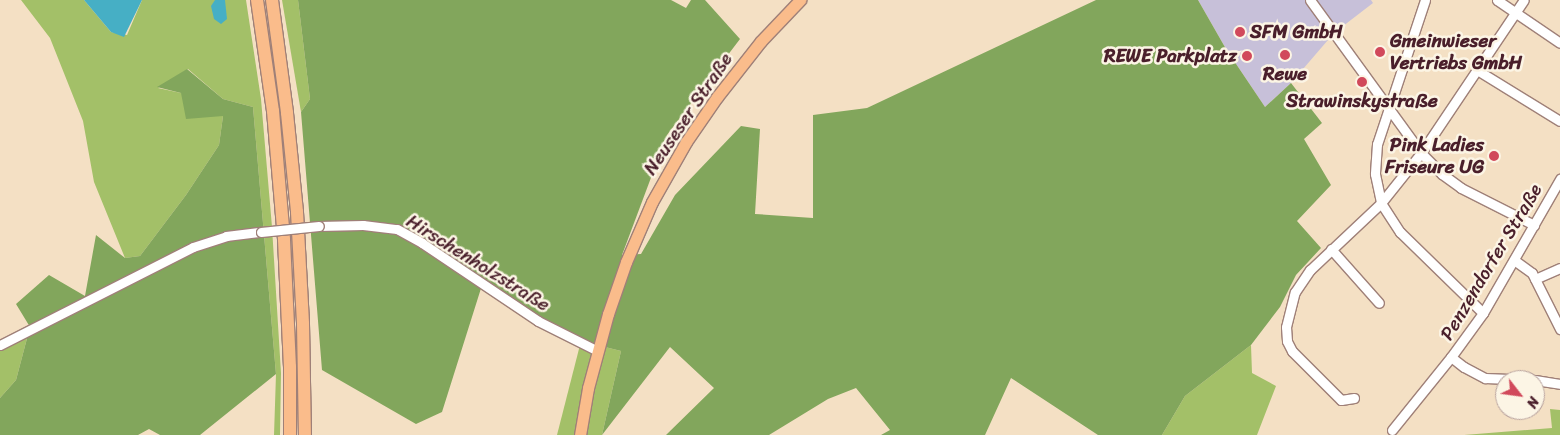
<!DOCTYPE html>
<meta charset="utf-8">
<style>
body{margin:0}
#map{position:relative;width:1560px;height:435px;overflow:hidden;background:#f4e0c4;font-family:Sriracha,sans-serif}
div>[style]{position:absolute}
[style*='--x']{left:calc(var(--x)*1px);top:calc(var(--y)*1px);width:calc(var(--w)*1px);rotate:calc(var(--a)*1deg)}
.industrial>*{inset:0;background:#c7c0d9}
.green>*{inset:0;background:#a3c068}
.forest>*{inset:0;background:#82a65c}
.water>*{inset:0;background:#46afc5}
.roads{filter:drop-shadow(1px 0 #9f8078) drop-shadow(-1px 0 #9f8078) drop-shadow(0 1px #9f8078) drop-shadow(0 -1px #9f8078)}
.minor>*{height:9px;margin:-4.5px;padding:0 4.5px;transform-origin:4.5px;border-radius:4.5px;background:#fff}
.major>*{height:11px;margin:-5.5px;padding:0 5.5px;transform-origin:5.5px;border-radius:5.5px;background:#fabc8b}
.highway>*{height:12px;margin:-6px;padding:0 6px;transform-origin:6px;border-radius:6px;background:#fabc8b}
.bridges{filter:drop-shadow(1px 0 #9f8078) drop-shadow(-1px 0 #9f8078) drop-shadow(0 1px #9f8078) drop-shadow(0 -1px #9f8078)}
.minor-bridge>*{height:9px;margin:-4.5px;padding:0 4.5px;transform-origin:4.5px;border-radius:4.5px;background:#fff}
.dots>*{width:14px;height:14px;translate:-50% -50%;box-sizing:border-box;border:2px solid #fcf5e5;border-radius:50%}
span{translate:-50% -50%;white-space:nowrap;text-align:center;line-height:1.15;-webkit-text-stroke:5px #fcf5e5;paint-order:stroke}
.poi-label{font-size:19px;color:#4a1f2b;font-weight:700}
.left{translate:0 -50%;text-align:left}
.right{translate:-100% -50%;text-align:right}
.street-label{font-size:19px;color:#4a1f2b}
.north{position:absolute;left:1495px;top:370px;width:50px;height:50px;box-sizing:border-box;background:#fcf5e5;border:1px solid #b59f9b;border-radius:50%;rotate:120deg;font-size:14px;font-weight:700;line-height:20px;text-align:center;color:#4a1f2b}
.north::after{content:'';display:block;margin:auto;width:18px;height:22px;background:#d1495b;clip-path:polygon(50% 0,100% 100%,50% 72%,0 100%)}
</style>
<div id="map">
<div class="industrial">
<i style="clip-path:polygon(1198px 0,1371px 0,1373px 3px,1334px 33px,1291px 83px,1265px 107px,1226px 49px)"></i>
</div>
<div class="green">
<i style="clip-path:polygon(21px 0,84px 0,111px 32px,127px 35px,142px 0,246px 0,261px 99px,272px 227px,281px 373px,280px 435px,274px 435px,276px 374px,253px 107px,223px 99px,188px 69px,158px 88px,181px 93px,223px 116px,219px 145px,186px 195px,140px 256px,125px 258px,94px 182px,83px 121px,50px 38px)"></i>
<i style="clip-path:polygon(282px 0,298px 0,310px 99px,301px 112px)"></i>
<i style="clip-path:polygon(30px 327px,16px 380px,0 398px,0 340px)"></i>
<i style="clip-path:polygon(581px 341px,621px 351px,602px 435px,557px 435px)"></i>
<i style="clip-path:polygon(1251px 345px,1252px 373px,1276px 386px,1257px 435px,1162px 435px,1185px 396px)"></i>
<i style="clip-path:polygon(1550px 409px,1560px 410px,1560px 435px,1464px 435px,1552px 428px)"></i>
</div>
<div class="forest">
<i style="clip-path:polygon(298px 0,671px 0,686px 8px,691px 0,705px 0,740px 39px,667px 135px,622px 255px,641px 254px,675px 195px,741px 126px,760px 129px,755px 214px,813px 218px,813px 115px,867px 108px,1096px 0,1198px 0,1226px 49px,1265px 107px,1291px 83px,1322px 123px,1304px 139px,1331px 185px,1297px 221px,1321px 248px,1296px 275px,1280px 307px,1251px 345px,1185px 396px,1162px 435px,1098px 435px,1011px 378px,985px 435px,881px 435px,890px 430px,856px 388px,828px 399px,769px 435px,666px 435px,714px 388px,670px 347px,602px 435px,621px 351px,581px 341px,539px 319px,483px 282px,442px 412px,416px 424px,322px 370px,301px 112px,310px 99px)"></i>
<i style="clip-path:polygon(187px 69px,223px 99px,253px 107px,276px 374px,200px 435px,160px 435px,149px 429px,138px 435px,0 435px,0 398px,16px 380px,30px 327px,16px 304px,49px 275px,85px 296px,96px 235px,125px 258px,140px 256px,186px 195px,219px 145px,223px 116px,186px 119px,181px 93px,157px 87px)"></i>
</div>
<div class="water">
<i style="clip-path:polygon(84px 0,142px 0,124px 37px,111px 32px)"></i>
<i style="clip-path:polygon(215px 0,225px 0,227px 19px,221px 24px,214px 19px,211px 6px)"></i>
</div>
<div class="roads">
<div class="minor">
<i style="--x:1310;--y:0;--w:189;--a:54"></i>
<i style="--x:1421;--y:153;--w:30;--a:45"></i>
<i style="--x:1442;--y:174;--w:24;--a:36"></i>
<i style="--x:1461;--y:188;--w:82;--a:26.9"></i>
<i style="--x:1425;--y:0;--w:152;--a:108.4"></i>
<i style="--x:1377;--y:144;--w:30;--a:94"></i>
<i style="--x:1375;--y:174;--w:30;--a:78"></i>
<i style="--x:1381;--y:203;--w:35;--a:57"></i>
<i style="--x:1400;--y:232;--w:116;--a:44.3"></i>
<i style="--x:1497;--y:0;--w:76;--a:34.3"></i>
<i style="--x:1477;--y:70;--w:97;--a:31.6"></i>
<i style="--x:319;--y:226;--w:44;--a:-1.3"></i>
<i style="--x:363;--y:225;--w:34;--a:7"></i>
<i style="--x:397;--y:229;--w:29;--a:29"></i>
<i style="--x:422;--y:243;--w:140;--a:33.9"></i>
<i style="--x:538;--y:321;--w:67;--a:26.6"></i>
<i style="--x:1331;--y:249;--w:72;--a:48.4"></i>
<i style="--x:1514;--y:260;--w:22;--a:36"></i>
<i style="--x:1532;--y:273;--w:63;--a:63.4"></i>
<i style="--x:1535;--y:279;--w:27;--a:-24"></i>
<i style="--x:0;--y:345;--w:216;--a:-26.9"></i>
<i style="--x:193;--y:247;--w:35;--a:-18"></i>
<i style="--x:226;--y:236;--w:35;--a:-7"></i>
<i style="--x:1451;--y:357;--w:16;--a:38"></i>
<i style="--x:1464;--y:367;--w:24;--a:28"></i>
<i style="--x:1485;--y:378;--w:50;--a:2.3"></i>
<i style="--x:1535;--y:380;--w:25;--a:9"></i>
<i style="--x:1354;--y:398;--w:13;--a:171"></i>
<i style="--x:1341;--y:400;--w:69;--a:-135"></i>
<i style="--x:1292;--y:351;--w:11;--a:-117"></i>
<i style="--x:1287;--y:341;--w:14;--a:-94"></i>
<i style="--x:1286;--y:327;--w:36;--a:-76"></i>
<i style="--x:1295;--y:292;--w:27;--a:-56"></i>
<i style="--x:1310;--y:270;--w:98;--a:-43.3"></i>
<i style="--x:1381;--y:203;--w:64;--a:-51.3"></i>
<i style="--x:1421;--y:153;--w:184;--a:-56.1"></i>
<i style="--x:1392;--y:430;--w:94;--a:-51.1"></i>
<i style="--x:1451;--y:357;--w:54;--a:-54"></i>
<i style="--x:1483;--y:313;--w:155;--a:-60.1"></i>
</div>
<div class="major">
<i style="--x:580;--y:435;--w:48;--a:-80.3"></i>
<i style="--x:588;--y:388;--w:77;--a:-74.9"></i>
<i style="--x:608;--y:314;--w:55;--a:-70.9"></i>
<i style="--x:626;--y:262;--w:65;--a:-66.6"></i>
<i style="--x:652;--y:202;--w:69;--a:-60.5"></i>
<i style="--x:686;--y:142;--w:55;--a:-55.4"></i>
<i style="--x:717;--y:97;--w:71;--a:-51.8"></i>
<i style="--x:761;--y:41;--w:57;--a:-46.4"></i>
</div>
<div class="highway">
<i style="--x:257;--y:0;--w:112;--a:81.8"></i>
<i style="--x:273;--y:111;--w:129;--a:85.1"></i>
<i style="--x:284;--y:240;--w:127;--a:87.3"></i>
<i style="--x:290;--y:367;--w:68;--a:90"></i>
<i style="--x:272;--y:0;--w:114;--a:82.4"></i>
<i style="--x:287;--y:113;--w:100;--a:84.2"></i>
<i style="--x:297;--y:212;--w:112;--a:86.9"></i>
<i style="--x:303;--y:324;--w:111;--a:89"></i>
</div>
</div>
<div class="bridges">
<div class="minor-bridge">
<i style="--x:261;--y:232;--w:58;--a:-5.9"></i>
</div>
</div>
<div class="dots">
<i style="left:1240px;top:32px;background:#d1495b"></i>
<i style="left:1380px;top:52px;background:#d1495b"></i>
<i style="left:1285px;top:55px;background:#d1495b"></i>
<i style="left:1247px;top:56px;background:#d1495b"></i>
<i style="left:1362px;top:82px;background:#d1495b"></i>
<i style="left:1494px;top:156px;background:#d1495b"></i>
</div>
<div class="poi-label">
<span class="left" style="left:1250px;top:32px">SFM GmbH</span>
<span class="left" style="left:1390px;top:52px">Gmeinwieser<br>Vertriebs GmbH</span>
<span class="right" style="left:1237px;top:56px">REWE Parkplatz</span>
<span style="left:1285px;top:74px">Rewe</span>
<span style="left:1362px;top:101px">Strawinskystraße</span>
<span class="right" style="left:1484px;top:156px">Pink Ladies<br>Friseure UG</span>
</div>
<div class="street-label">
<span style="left:688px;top:114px;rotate:-56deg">Neuseser Straße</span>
<span style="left:1491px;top:262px;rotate:-59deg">Penzendorfer Straße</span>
<span style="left:478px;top:263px;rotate:32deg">Hirschenholzstraße</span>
</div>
<div class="north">N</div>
</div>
